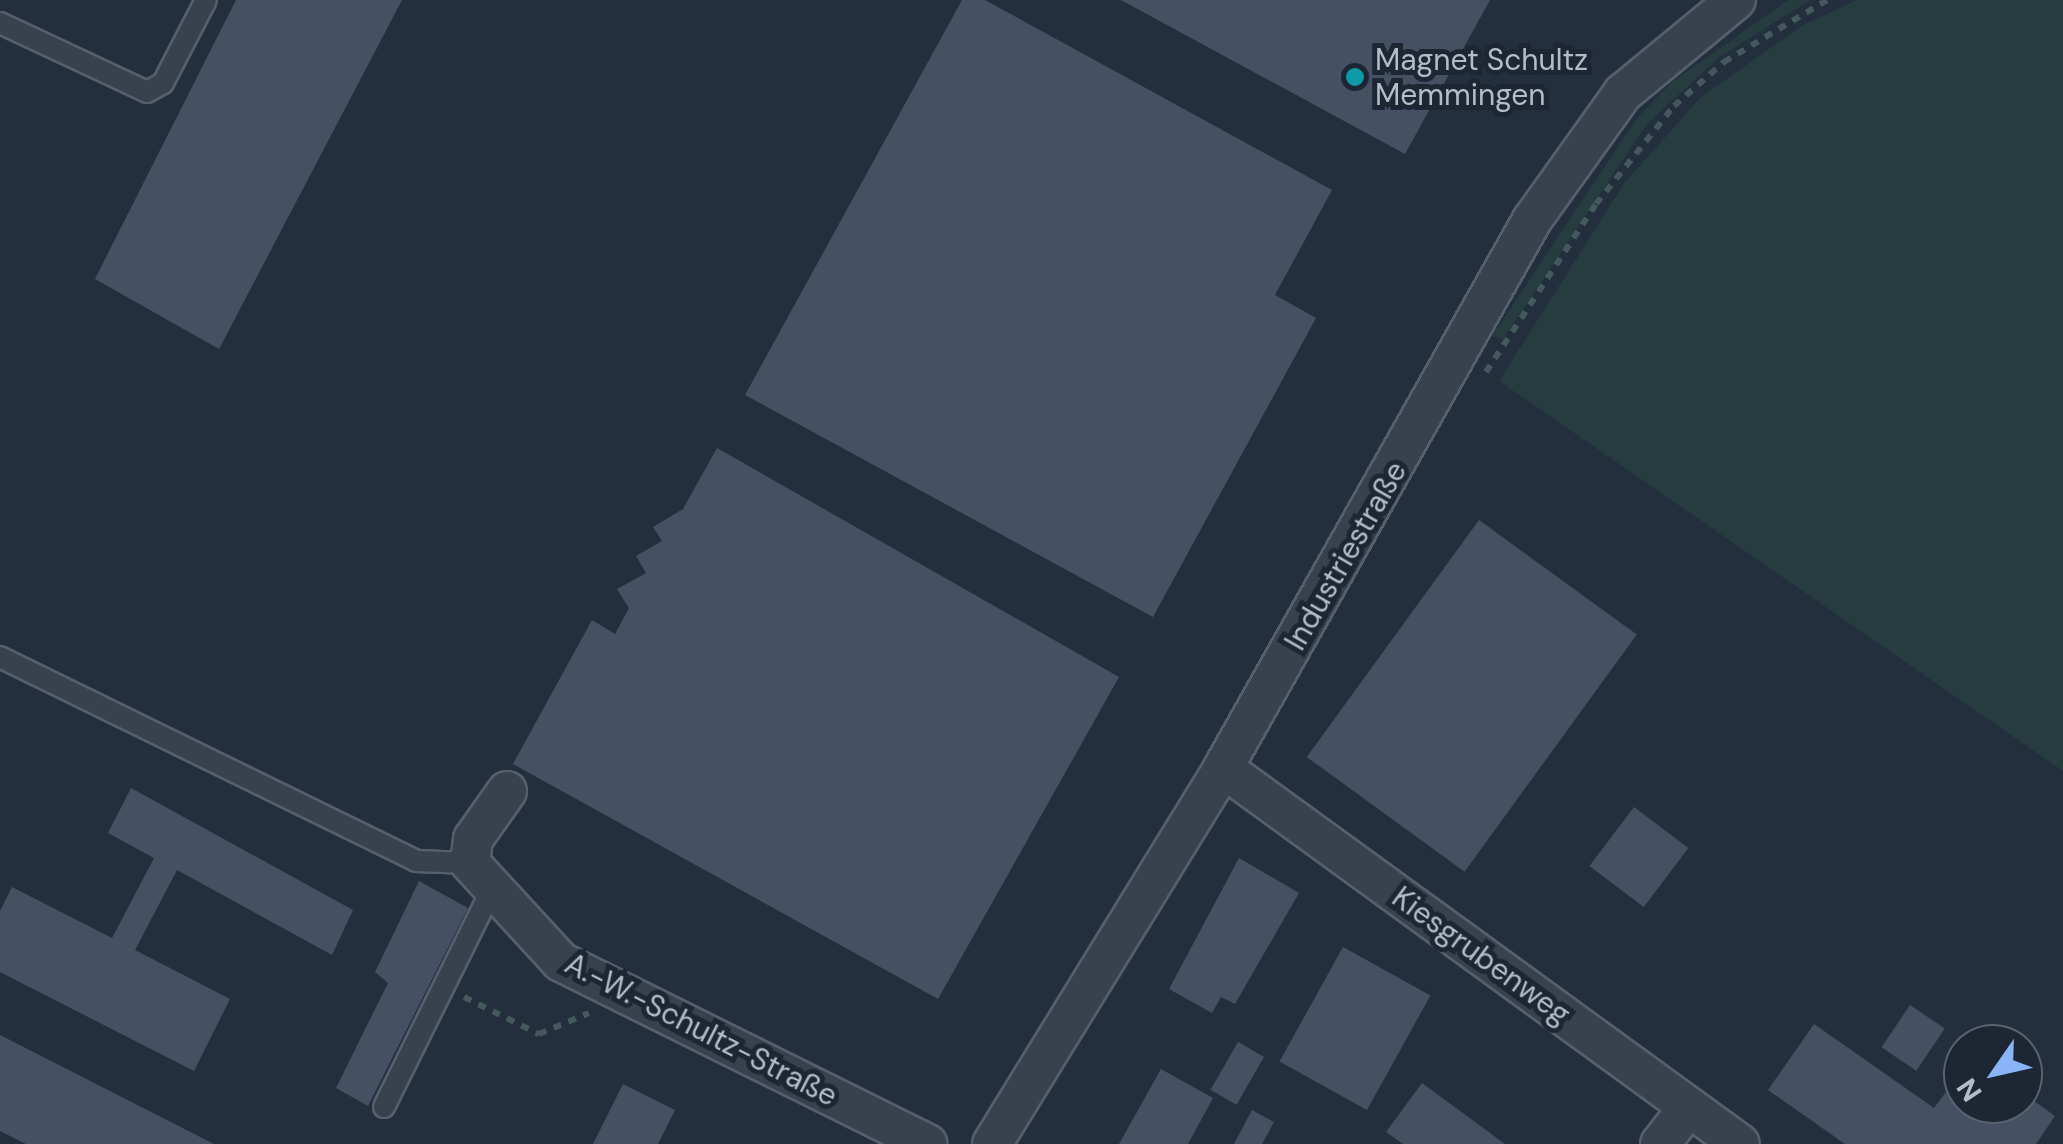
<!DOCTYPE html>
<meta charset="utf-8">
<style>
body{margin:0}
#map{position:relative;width:2063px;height:1144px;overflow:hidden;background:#242f3e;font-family:"DM Sans",sans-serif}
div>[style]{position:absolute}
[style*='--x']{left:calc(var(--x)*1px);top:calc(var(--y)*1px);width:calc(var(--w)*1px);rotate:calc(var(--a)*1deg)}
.green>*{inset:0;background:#263c3f}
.building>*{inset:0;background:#455162;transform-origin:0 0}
.path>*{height:6px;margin-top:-3px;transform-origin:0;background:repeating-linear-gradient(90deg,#44595c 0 8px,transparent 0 16px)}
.roads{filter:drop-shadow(2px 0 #565f6c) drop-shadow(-2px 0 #565f6c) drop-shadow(0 2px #565f6c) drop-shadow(0 -2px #565f6c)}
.lane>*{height:20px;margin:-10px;padding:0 10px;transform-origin:10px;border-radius:10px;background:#38414e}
.street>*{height:38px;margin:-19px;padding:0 19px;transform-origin:19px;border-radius:19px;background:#38414e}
.dots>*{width:28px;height:28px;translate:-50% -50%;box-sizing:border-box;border:5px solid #1d2633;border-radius:50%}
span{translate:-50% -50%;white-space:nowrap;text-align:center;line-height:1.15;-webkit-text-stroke:10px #1d2633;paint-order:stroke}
.poi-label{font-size:30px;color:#b4bcc9}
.left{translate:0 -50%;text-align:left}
.street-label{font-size:30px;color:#b4bcc9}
.north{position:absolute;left:1943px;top:1024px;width:100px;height:100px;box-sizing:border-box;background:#1d2633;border:2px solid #59626f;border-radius:50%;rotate:236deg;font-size:28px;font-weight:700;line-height:40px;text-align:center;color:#b4bcc9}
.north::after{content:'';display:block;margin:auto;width:35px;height:45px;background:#8ab4f8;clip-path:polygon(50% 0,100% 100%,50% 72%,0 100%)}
</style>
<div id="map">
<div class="green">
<i style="clip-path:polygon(1788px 0,1810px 0,1720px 57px,1647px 124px,1503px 339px,1492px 336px,1637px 118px,1671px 83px)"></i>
<i style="clip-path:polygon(1857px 0,2063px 0,2063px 771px,1499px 381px,1625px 182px,1701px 97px,1803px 25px)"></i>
</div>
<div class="building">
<i style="clip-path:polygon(236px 0,402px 0,219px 349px,95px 279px)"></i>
<i style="clip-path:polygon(962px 0,985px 0,1332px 190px,1275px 295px,1316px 318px,1153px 617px,745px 395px)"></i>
<i style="clip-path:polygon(1121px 0,1490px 0,1405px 154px)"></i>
<i style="clip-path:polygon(717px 448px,1119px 677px,938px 999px,513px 764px,592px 620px,615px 634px,629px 608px,617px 589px,646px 573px,636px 556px,662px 541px,653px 527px,683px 509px)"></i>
<i style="left:1479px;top:520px;width:195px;height:293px;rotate:36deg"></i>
<i style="clip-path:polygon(131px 788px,353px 910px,332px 955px,177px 870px,135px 950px,230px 999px,194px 1071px,0 972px,0 911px,12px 887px,112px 938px,154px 858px,108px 833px)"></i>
<i style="left:1634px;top:807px;width:68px;height:74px;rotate:37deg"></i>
<i style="clip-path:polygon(1239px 858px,1299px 893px,1235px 1004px,1221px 997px,1212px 1013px,1169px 989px)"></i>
<i style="clip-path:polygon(419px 881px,468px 908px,368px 1106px,336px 1088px,388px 983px,375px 972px)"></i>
<i style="left:1343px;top:947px;width:100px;height:131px;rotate:29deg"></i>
<i style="left:1910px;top:1005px;width:42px;height:51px;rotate:34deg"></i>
<i style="clip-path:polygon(1814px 1024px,1934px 1108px,1963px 1069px,1963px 1104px,2023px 1104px,2023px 1093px,2055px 1116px,2036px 1144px,1845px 1144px,1768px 1090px)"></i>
<i style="clip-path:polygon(0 1035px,214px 1144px,26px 1144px,0 1131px)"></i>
<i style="left:1238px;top:1042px;width:30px;height:55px;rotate:30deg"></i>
<i style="clip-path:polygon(1161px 1069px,1213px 1098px,1188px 1144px,1119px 1144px)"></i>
<i style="clip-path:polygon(1422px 1083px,1505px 1144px,1403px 1144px,1386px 1132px)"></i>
<i style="clip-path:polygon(623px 1084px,675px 1110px,658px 1144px,593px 1144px)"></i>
<i style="clip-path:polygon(1252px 1110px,1274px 1122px,1262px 1144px,1234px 1144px)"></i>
</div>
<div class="path">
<i style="--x:1486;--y:372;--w:201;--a:-56.8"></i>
<i style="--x:1596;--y:204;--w:125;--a:-51.5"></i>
<i style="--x:1674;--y:106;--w:67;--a:-41.3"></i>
<i style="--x:1724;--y:62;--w:120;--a:-31"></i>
<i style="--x:464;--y:997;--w:84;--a:26.3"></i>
<i style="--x:539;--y:1034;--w:54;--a:-22.8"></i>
</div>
<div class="roads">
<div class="lane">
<i style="--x:0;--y:23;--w:162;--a:25.1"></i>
<i style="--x:147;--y:92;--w:18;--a:-29"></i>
<i style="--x:163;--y:83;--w:93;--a:-62.6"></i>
<i style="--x:0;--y:657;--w:463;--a:26.1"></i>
<i style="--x:416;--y:861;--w:54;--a:2.1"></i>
<i style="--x:384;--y:1107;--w:239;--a:-63.6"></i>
</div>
<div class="street">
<i style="--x:1223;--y:768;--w:639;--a:36.03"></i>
<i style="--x:507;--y:791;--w:59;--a:125.3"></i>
<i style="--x:473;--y:839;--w:24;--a:97"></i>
<i style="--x:470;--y:863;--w:134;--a:47.4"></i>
<i style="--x:561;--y:962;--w:409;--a:26.4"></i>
<i style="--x:992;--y:1144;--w:441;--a:-58.4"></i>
<i style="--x:1223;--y:768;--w:629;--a:-60.58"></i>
<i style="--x:1532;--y:220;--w:156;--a:-54.4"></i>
<i style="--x:1623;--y:93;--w:146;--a:-39.5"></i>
<i style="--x:1660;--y:1144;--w:47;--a:-51.9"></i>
</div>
</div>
<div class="dots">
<i style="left:1355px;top:77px;background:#0f9aa8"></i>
</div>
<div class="poi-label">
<span class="left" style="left:1375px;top:77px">Magnet Schultz<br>Memmingen</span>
</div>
<div class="street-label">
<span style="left:1346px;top:556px;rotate:-60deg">Industriestraße</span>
<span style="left:1481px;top:956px;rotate:36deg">Kiesgrubenweg</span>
<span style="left:701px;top:1030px;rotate:27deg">A.-W.-Schultz-Straße</span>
</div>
<div class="north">N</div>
</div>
